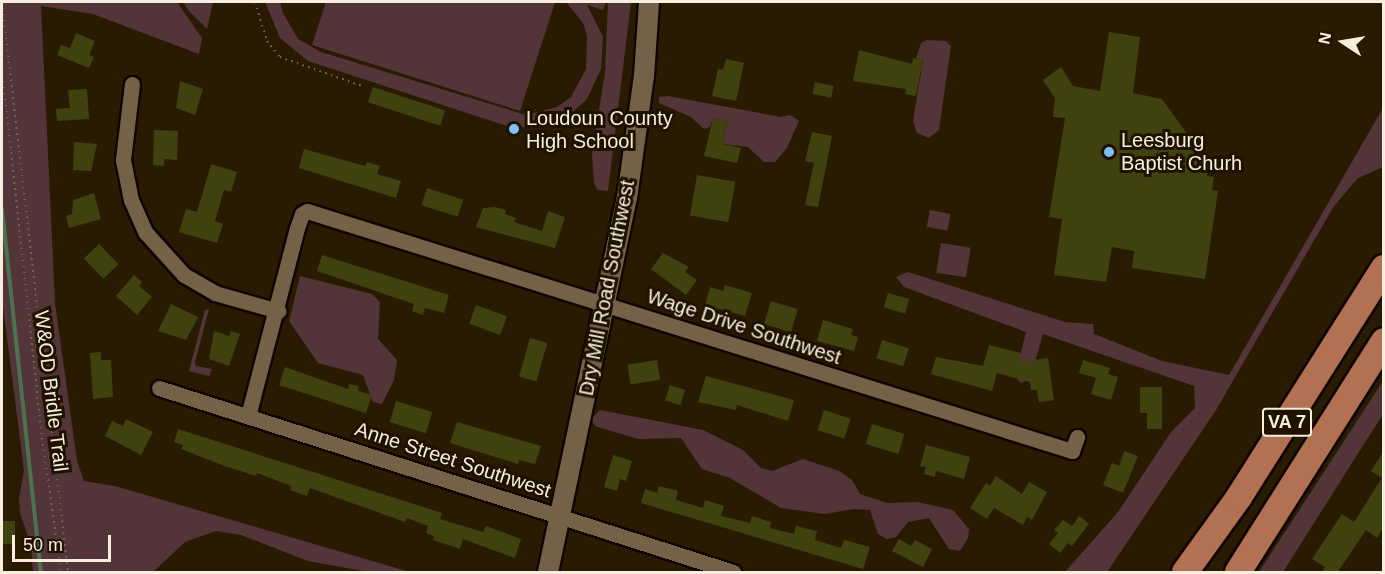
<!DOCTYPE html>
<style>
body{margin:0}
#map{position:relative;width:1385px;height:574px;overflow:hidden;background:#291b02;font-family:Helvetica,sans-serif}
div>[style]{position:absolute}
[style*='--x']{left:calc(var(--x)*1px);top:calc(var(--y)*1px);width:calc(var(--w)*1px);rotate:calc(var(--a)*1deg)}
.green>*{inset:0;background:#533539;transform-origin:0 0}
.stream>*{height:4px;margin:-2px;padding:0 2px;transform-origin:2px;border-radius:2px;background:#4c734f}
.building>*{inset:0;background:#3f420f;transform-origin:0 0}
.path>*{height:2px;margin-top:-1px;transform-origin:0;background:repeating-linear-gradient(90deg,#726650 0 1.5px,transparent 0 6px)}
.roads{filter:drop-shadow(2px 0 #110500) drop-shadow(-2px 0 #110500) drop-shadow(0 2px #110500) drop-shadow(0 -2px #110500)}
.street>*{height:15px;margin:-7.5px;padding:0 7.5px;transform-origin:7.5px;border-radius:7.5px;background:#736248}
.secondary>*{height:20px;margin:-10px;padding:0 10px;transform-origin:10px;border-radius:10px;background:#736248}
.highway>*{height:26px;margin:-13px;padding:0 13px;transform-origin:13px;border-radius:13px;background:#b27153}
.dots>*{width:16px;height:16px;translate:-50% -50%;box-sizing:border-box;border:3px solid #1f1200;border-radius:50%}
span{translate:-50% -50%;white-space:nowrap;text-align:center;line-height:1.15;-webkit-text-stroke:6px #1f1200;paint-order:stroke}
.shield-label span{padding:2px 4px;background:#1f1200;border:2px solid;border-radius:4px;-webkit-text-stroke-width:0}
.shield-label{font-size:18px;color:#f7eedf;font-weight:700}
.poi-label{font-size:20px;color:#f7eedf}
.left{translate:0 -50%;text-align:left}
.street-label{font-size:20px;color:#f7eedf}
.frame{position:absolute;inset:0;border:3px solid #f7eedf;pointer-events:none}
.north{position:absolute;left:1313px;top:12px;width:60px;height:60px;-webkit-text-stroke:4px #1f1200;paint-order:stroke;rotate:282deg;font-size:16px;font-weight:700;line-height:24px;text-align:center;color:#f7eedf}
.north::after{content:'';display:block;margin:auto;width:21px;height:27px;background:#f7eedf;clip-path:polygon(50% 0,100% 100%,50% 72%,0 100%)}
.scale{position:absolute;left:12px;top:535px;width:99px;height:27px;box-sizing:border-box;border:3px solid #f7eedf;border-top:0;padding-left:8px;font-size:18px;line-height:21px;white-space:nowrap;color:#f7eedf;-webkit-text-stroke:4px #1f1200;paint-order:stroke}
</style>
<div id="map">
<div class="green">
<i style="clip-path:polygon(2px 2px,177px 2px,202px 38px,199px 54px,93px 14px,41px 6px,55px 303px,77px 461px,84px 481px,115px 486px,410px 572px,369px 572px,308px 561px,241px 535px,216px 531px,185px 542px,153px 572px,33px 572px,31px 545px,20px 513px,19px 498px,24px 471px,2px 299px)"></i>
<i style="clip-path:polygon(183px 2px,213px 2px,207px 29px,188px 10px)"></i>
<i style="clip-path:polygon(265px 2px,280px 2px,283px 13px,298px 39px,321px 52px,526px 115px,557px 107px,571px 97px,586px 69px,587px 36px,583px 23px,566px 2px,606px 2px,603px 10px,587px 5px,603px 37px,601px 69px,587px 99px,566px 118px,534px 128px,507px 126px,308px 61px,280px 38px)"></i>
<i style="clip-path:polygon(326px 2px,555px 2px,520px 111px,312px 45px)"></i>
<i style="clip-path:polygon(608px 2px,631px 2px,608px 191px,598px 190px,594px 184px,592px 154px,605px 72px)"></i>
<i style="clip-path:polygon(927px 40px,946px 41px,951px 46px,939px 130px,929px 138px,917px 133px,913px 121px,923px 60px,916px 58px,921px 43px)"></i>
<i style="clip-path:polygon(668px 96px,781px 117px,790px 115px,799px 121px,787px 148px,775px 162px,764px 162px,748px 147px,723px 144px,728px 121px,713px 118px,710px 127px,704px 129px,691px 117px,659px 103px,659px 97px)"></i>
<i style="clip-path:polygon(1383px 108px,1383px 167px,1358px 178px,1334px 206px,1216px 410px,1107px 572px,1065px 572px,1118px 512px,1171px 432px,1195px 408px,1194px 386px,1043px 334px,1030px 379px,1021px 383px,1015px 377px,1026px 332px,904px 287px,896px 277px,908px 272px,1065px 322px,1093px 324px,1094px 334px,1162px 361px,1229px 375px)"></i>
<i style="left:930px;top:210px;width:21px;height:17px;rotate:11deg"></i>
<i style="left:941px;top:243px;width:30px;height:30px;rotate:9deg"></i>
<i style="clip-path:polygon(300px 276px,372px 294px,380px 302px,378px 339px,397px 360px,394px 380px,382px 404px,373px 402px,363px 375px,318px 363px,289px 321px)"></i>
<i style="clip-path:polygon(209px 309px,195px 362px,196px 366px,212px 369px,209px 376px,189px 371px,205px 310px)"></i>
<i style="clip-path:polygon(1383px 381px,1383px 414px,1283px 572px,1259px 572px)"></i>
<i style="clip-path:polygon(600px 410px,703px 430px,743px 450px,761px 468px,772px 471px,803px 459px,839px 471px,852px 480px,860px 494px,887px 503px,917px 502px,953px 510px,969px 529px,968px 538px,960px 551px,949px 549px,929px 518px,908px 522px,896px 537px,887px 539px,878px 534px,870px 510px,853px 509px,825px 514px,781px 508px,730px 478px,702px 469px,681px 438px,638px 439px,595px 426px,591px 419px)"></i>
</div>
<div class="stream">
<i style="--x:2;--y:209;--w:365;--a:83.9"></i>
</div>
<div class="building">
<i style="clip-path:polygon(1109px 32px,1140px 37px,1133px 93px,1162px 99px,1209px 164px,1207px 176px,1214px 177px,1212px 190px,1218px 191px,1205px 279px,1132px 268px,1134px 251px,1112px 247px,1106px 282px,1054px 275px,1062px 219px,1049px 217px,1065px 118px,1053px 117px,1055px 98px,1043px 80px,1061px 67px,1073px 86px,1100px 91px)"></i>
<i style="clip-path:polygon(76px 33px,95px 41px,89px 55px,94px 57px,89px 68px,57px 55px,61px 45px,70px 48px)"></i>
<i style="clip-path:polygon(859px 50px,912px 64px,913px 58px,923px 59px,916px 96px,905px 94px,906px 89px,853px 81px)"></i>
<i style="clip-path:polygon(726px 59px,744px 63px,736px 101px,712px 96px,718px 69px,723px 70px)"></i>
<i style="clip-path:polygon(180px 81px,203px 89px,195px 115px,176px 108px)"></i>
<i style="left:815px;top:82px;width:19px;height:12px;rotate:12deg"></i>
<i style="left:373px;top:87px;width:76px;height:16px;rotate:18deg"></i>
<i style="clip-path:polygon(87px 89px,89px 119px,57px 121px,56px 109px,70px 108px,68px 90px)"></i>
<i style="clip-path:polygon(713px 118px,728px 121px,723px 144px,741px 148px,737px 163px,704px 156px)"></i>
<i style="clip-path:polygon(154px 130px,178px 131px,177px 160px,164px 159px,164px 166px,153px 165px)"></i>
<i style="clip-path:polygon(812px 132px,832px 136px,818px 207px,805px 205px,814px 163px,805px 161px)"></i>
<i style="clip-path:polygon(74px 142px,97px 144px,91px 171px,73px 170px)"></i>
<i style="clip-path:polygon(304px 149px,365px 166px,367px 162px,380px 166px,377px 174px,401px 181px,396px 198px,299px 168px)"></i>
<i style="clip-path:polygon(211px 164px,237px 172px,231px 192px,224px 190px,215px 221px,223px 224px,217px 243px,179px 232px,186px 209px,197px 212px)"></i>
<i style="left:697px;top:175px;width:39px;height:41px;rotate:10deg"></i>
<i style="left:427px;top:188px;width:38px;height:18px;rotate:18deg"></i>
<i style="clip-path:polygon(94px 193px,101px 219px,69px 228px,66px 216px,72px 214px,73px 200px)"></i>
<i style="clip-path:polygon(495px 207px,506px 210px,505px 214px,516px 218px,514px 222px,542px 231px,548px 211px,565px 217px,555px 248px,476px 227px,483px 208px)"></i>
<i style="left:99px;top:244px;width:28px;height:21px;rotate:46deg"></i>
<i style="clip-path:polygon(663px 253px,689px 267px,685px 272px,697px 280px,686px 295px,651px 269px)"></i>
<i style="clip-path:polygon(322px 255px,449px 295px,444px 313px,425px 308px,423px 315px,412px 311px,414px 304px,317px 271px)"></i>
<i style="clip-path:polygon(134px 275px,142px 282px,139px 286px,152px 297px,137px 315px,116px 296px)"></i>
<i style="clip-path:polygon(725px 285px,752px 293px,745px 316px,705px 305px,710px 287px,723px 291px)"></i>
<i style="left:888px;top:293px;width:22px;height:15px;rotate:16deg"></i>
<i style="left:771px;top:301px;width:28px;height:24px;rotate:17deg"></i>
<i style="clip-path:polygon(171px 304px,198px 317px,186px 340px,158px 331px)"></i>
<i style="left:476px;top:305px;width:33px;height:20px;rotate:20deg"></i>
<i style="clip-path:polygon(823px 320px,853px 329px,851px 335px,858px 337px,854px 351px,817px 341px)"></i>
<i style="clip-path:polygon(214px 331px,229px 336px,231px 331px,240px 334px,229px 366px,209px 359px)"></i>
<i style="left:530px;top:338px;width:18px;height:40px;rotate:16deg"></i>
<i style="left:882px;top:340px;width:28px;height:19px;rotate:17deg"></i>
<i style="clip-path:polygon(989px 345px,1021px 353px,1019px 362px,1048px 358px,1054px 400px,1039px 402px,1037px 390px,1031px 390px,1030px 382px,997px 373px,992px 391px,931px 374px,936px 357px,983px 366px)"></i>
<i style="clip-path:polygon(101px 352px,101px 360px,111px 360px,113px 397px,93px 399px,90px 353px)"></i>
<i style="left:657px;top:360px;width:20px;height:30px;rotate:81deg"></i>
<i style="clip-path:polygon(1083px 360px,1110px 368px,1108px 374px,1118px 377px,1111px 400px,1091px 394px,1096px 378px,1079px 373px)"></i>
<i style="clip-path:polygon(285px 367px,348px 389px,349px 384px,359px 386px,358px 391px,372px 395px,366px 413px,279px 385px)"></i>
<i style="clip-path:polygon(706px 376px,794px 400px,788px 421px,737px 405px,736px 410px,698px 402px)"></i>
<i style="left:670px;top:385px;width:16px;height:16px;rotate:18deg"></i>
<i style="clip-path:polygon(1140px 387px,1162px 387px,1162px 429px,1147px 429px,1147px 413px,1140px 413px)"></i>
<i style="left:396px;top:401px;width:38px;height:22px;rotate:17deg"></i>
<i style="left:824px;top:410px;width:28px;height:21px;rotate:18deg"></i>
<i style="clip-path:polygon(126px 419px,153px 432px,141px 455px,105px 436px,112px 421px,123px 426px)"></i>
<i style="clip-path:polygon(457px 422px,541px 446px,535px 464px,519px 460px,518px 464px,450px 443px)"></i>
<i style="left:872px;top:424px;width:34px;height:21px;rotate:17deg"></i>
<i style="clip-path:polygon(178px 429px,442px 513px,440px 519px,483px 532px,486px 526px,521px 539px,515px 558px,463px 539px,460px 549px,433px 540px,434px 536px,426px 533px,428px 526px,407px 518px,405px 522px,310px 488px,307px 496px,290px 490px,291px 486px,257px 473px,256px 476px,222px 465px,181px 449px,183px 445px,174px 442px)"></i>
<i style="clip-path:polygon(926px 445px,970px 457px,964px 479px,936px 471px,935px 477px,924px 474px,926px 467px,920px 466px)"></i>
<i style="clip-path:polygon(1124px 451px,1138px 456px,1123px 493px,1103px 485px,1112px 463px,1119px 466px)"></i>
<i style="clip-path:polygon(1383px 452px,1383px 528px,1377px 538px,1366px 530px,1337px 573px,1321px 573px,1325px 567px,1312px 559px,1342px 514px,1354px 522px,1382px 478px,1371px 471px)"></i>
<i style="clip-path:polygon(613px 455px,632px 461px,626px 481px,620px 479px,617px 491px,604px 487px)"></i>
<i style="clip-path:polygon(996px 476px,1022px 494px,1029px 482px,1047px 492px,1032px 520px,1027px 517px,1023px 525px,994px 508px,987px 519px,970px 508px,986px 483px,990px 486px)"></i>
<i style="clip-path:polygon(659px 486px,678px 491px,676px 500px,703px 508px,705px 500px,724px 506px,721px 516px,750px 523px,752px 516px,771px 522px,770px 528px,794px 534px,796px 526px,817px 531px,815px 540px,841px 548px,844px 540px,870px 547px,863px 569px,641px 503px,645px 489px,657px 493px)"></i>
<i style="clip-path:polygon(1079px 516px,1089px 524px,1072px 546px,1068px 543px,1060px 553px,1049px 544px,1058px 533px,1054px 530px,1063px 520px,1072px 526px)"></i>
<i style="left:2px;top:521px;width:13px;height:23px"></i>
<i style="clip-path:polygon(899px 539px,911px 546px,915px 540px,932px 549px,923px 567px,892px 551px)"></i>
</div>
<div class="path">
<i style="--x:2;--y:2;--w:574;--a:83.4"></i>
<i style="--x:255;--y:2;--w:41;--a:72.9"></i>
<i style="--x:267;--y:41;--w:21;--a:51"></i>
<i style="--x:280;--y:57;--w:87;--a:19.5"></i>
<i style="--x:2;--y:69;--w:371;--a:83.8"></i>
<i style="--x:42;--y:438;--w:135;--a:81.9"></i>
</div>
<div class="roads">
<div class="street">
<i style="--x:132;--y:84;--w:77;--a:96.8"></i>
<i style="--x:123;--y:160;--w:41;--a:78.7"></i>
<i style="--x:131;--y:200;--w:36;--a:66"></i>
<i style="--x:146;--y:233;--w:57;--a:47.9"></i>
<i style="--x:184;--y:275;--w:36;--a:30"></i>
<i style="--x:215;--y:293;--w:66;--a:15.9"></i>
<i style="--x:159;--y:388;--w:603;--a:17.77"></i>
<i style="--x:248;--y:416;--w:194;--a:-75.4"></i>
<i style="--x:297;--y:228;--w:15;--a:-70"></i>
<i style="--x:302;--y:214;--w:6;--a:-31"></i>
<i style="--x:307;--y:211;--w:802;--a:17.42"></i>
<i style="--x:1072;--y:451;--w:15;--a:-70"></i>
</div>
<div class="secondary">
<i style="--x:548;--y:572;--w:382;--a:-78.1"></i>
<i style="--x:627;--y:198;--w:123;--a:-82.1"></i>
<i style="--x:644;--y:76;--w:74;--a:-86.1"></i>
</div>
<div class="highway">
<i style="--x:1185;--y:572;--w:92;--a:-54.2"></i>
<i style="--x:1239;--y:497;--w:271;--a:-57.7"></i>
<i style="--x:1238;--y:572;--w:273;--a:-57.7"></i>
</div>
</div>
<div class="dots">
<i style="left:514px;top:129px;background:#7ebef9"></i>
<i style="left:1109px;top:152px;background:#7ebef9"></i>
</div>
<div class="shield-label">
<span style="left:1287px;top:422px">VA 7</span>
</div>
<div class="poi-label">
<span class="left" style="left:526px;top:130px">Loudoun County<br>High School</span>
<span class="left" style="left:1121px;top:152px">Leesburg<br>Baptist Churh</span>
</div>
<div class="street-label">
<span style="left:607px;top:288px;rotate:-79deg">Dry Mill Road Southwest</span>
<span style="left:744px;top:327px;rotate:18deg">Wage Drive Southwest</span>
<span style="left:51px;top:391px;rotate:83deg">W&amp;OD Bridle Trail</span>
<span style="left:453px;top:460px;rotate:18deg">Anne Street Southwest</span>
</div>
<div class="frame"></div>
<div class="north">N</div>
<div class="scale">50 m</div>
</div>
